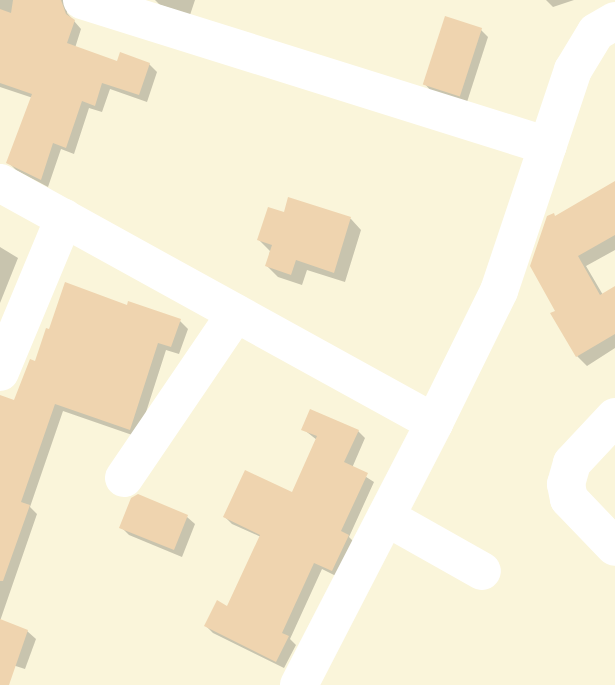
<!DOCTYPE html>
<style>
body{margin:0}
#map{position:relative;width:615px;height:685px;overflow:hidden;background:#faf5da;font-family:Barlow,sans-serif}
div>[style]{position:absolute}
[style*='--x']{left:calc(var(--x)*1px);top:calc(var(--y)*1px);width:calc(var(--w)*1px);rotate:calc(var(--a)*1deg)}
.shadow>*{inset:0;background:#0003}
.building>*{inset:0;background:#efd4af;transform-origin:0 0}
.minor>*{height:38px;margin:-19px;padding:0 19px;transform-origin:19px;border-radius:19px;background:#fff}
span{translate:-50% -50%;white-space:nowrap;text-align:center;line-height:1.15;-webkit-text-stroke:5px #fff;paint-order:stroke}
</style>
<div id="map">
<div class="shadow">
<i style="clip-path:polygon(0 0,69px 0,67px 13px,81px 29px,75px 48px,118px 63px,149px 64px,157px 72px,147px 102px,110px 89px,102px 112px,89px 108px,74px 154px,61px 149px,48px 187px,16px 170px,8px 162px,33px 98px,0 87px)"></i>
<i style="clip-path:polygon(155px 0,195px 0,190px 15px,160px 5px)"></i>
<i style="clip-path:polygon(546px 0,574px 0,553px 7px)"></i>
<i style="clip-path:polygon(481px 30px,488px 37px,467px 102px,431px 91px,424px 83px)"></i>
<i style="clip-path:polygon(615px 183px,615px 250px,586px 266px,603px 295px,615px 288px,615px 348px,587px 366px,577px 356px,557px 311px,556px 218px)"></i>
<i style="clip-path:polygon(290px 199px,351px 219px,361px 230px,345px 282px,307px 270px,302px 285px,278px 277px,267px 266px,270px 251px,259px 240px,285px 214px)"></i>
<i style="clip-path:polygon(0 247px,18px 258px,0 303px)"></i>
<i style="clip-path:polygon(128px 307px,180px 321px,188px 329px,179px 354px,166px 350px,138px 437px,63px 411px,30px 507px,37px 514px,0 621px,0 397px,15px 403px,36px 363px)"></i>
<i style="clip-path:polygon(303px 429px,358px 431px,365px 438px,352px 468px,374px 482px,349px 537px,356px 544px,340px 578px,322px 569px,290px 639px,296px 645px,284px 668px,213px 633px,206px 626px,228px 608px,261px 537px,232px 524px,225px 517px,293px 494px,317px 440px)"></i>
<i style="clip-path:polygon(187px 517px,195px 524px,182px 557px,129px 535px,121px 527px)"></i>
<i style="clip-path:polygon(0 621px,27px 631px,36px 639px,25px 669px,0 661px)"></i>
</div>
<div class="building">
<i style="clip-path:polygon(13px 0,61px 0,66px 14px,75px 20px,67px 43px,117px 61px,120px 52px,150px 63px,139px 95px,102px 83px,95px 106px,82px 101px,66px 148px,53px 143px,41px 180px,6px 163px,32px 94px,0 83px,0 9px,11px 13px)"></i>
<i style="left:445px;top:16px;width:39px;height:72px;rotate:18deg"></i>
<i style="clip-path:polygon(615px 181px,615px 235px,578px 256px,600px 295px,615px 286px,615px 334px,576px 357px,550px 313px,555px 311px,530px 266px,547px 216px,554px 213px,555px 216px)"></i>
<i style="clip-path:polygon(288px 197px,351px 217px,334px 273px,296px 260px,291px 275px,265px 266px,272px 245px,257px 240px,268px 207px,284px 212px)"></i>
<i style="clip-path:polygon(65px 282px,127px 305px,128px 301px,181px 319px,171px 347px,158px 343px,130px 430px,55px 404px,21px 502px,30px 505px,3px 581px,0 581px,0 395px,14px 400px,30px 359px,35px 361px,46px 328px,49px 329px)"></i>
<i style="clip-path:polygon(310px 409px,359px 430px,344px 462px,368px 473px,341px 531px,349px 535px,332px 571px,314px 563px,282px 633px,289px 636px,276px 662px,204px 626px,217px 600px,227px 606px,260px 535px,223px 517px,245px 470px,292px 492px,317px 436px,301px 430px)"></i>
<i style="clip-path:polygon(138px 494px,188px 515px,174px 550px,119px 528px,131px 498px)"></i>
<i style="clip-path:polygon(0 619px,28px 630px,9px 685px,0 685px)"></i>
</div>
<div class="minor">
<i style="--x:82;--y:0;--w:488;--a:17.4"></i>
<i style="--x:0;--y:183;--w:496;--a:28.9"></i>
<i style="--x:434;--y:423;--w:147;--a:-63.8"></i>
<i style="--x:499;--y:291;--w:233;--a:-71.5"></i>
<i style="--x:573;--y:70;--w:44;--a:-58.8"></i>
<i style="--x:596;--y:32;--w:22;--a:-30"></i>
<i style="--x:0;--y:372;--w:167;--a:-67.4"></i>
<i style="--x:615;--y:417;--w:63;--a:133.1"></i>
<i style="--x:572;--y:463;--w:22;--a:106"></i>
<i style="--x:566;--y:484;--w:15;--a:79"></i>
<i style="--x:569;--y:499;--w:66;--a:46.2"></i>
<i style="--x:124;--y:478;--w:199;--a:-55.8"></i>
<i style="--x:386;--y:517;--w:110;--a:29.4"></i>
<i style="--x:299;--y:685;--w:295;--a:-62.7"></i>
</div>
</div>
